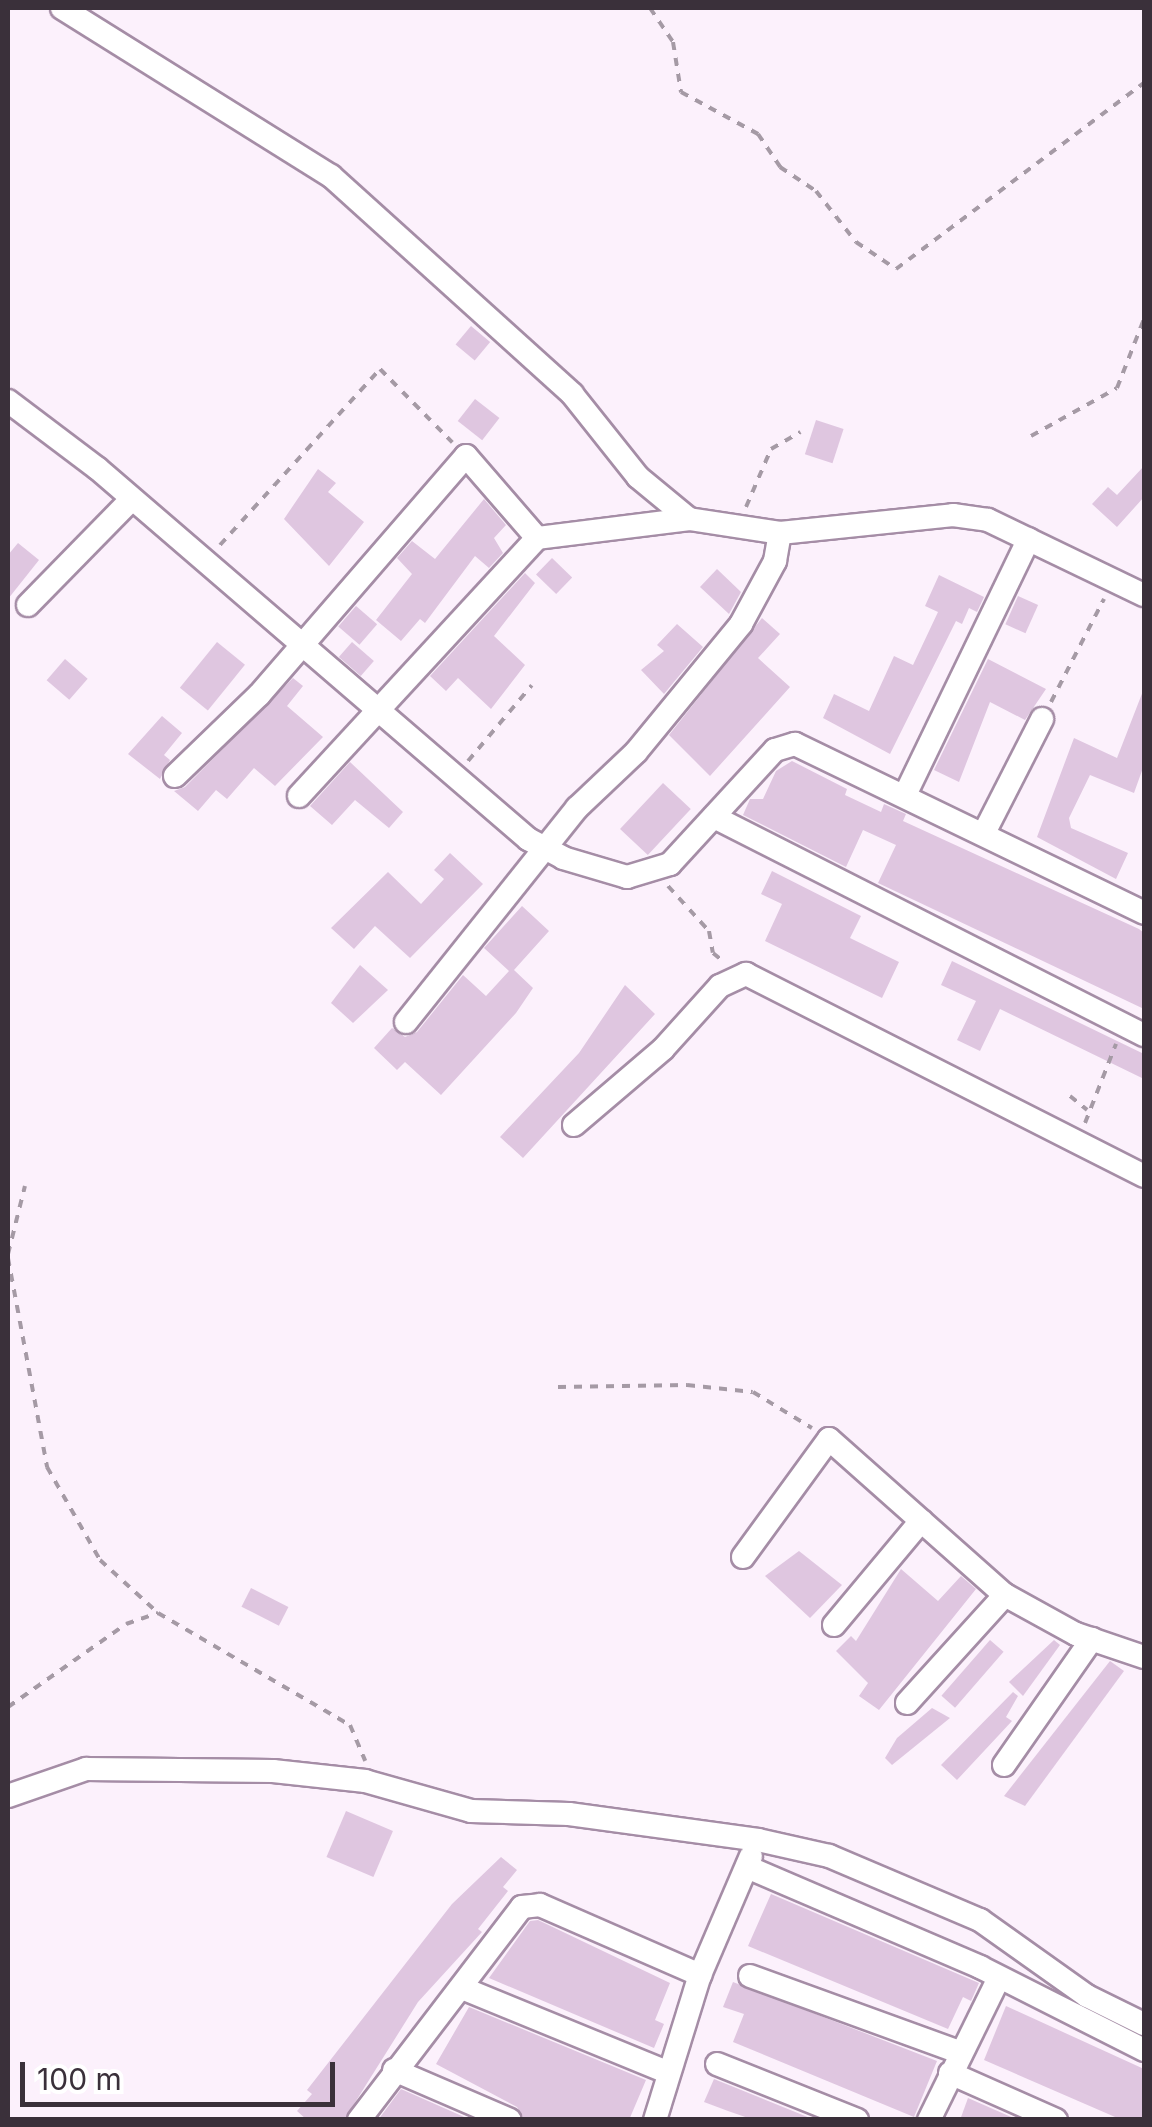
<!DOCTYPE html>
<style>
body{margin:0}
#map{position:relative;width:1152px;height:2127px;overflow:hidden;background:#fcf1fc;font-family:Inter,sans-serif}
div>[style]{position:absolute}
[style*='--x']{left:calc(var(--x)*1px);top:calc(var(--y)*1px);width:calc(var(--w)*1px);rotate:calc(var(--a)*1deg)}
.building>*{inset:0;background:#dfc6e0;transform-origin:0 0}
.path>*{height:4px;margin-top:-2px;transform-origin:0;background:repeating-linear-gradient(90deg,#a59aa5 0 8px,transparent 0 16px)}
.roads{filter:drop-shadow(2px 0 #a58da6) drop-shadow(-2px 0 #a58da6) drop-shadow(0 2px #a58da6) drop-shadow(0 -2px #a58da6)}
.minor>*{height:22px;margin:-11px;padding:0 11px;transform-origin:11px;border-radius:11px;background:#fff}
span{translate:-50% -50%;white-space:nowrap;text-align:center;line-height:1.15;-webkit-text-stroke:8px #fff;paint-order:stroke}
.frame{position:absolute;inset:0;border:10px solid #3a303a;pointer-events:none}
.scale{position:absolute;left:20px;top:2062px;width:315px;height:45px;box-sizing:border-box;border:5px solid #3a303a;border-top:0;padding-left:12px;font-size:30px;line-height:35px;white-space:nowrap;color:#3a303a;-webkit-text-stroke:8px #fff;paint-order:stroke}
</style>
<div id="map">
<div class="building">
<i style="left:471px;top:326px;width:25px;height:24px;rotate:40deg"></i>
<i style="left:475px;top:399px;width:31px;height:28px;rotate:38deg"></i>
<i style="left:816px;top:420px;width:29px;height:36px;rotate:18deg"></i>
<i style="clip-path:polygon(1144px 466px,1144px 497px,1117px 527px,1092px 504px,1108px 487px,1117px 495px)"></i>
<i style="clip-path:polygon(318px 469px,336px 483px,328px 492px,364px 522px,329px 566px,284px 519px)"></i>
<i style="clip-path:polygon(484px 499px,506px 525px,494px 538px,503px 553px,489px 568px,475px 556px,425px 623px,420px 619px,401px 641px,376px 620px,412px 574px,397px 558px,412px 541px,435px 559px)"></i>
<i style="clip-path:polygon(18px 543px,39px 560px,8px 599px,8px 555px)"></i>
<i style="left:552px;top:558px;width:28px;height:23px;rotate:44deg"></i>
<i style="clip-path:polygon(717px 569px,741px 592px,729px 614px,700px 587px)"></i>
<i style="clip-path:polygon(525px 573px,535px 583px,494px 636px,525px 665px,491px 709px,458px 678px,446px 691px,430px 676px)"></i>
<i style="clip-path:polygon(939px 575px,984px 597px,977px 612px,969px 608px,962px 624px,956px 621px,890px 754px,823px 718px,834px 694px,869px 711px,894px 656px,913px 665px,938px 612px,925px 606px)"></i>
<i style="left:1018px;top:596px;width:22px;height:31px;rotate:24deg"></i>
<i style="left:356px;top:606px;width:28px;height:27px;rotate:41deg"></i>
<i style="clip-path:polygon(762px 618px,780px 634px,758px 658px,790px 687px,710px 776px,669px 735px)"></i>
<i style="clip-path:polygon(677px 624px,703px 647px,664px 694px,641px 670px,664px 651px,657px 645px)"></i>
<i style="left:217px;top:642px;width:36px;height:59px;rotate:39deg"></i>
<i style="left:352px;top:642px;width:29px;height:20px;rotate:41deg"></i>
<i style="left:65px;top:659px;width:30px;height:28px;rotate:41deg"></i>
<i style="clip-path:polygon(988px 659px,1046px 689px,1025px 720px,990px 702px,959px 782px,934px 770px)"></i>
<i style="clip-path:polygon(293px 678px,303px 686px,287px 706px,323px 737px,275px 786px,254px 768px,227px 799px,216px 790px,198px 811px,174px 791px,185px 787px)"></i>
<i style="clip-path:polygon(1143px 691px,1144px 765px,1134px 793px,1090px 775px,1069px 818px,1071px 828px,1128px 853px,1116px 879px,1037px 837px,1074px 738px,1117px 758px)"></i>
<i style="clip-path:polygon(162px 716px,182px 733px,164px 755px,170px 760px,160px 779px,128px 754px)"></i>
<i style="clip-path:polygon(792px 761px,847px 789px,845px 795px,881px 812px,884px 804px,906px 814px,903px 821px,1139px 929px,1144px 933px,1144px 1009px,878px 883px,896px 845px,863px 830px,846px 867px,743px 815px,750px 799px,763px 799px,776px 771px)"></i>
<i style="clip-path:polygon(350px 762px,403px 812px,389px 828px,355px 800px,332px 825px,310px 806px)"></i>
<i style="left:663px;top:783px;width:38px;height:63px;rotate:43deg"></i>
<i style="clip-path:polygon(450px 853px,483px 884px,410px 958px,375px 926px,354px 949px,331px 928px,388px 872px,421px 904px,444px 879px,434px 870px)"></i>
<i style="clip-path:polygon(772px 871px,861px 916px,850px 938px,899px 962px,882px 998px,765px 941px,782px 904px,761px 894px)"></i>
<i style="clip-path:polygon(522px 906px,549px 931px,514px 970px,533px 988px,516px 1013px,441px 1095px,405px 1062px,397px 1070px,374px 1048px,392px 1028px,405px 1037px,417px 1032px,463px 975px,486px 996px,509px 971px,484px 948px)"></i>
<i style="clip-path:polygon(952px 961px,1144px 1054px,1144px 1079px,1000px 1009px,980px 1051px,957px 1040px,976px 1001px,941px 985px)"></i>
<i style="clip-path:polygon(360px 965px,388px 990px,353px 1023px,331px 1003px)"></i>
<i style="clip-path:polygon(625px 985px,655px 1014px,523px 1158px,500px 1137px,579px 1053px)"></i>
<i style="clip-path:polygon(799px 1551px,842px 1585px,810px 1618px,765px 1576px)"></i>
<i style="clip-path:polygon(901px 1569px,938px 1601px,961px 1576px,976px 1589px,879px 1710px,859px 1696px,868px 1683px,836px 1651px,851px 1636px,856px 1641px)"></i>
<i style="left:251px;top:1588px;width:42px;height:21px;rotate:27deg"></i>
<i style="left:990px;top:1640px;width:18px;height:74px;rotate:41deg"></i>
<i style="clip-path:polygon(1054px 1640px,1060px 1645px,1023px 1696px,1009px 1682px)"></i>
<i style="clip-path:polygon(1110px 1661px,1124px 1671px,1025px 1806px,1004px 1796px)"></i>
<i style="clip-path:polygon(1013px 1692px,1018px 1696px,1006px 1717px,1012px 1721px,957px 1780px,941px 1765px)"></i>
<i style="clip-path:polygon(932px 1708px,950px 1718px,892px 1765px,885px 1758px,897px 1738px)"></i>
<i style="left:346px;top:1811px;width:51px;height:50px;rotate:23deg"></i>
<i style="clip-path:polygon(501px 1857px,517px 1870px,503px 1887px,508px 1891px,478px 1929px,482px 1932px,418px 2002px,344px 2120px,307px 2120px,297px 2111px,312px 2094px,307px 2090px,452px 1904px)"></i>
<i style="clip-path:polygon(771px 1894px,979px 1983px,971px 2001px,963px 1997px,948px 2029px,748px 1946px)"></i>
<i style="clip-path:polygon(538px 1920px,670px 1983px,655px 2020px,664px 2024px,654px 2048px,489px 1978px,530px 1921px)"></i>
<i style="clip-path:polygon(733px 1982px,937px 2061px,914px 2117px,733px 2042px,744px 2014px,723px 2007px)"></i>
<i style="clip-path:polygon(1006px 2006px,1144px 2069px,1144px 2120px,1122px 2120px,984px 2060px)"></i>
<i style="clip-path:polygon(469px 2007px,646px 2080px,629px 2120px,525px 2120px,517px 2107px,436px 2064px)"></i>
<i style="clip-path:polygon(714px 2079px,815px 2120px,754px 2120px,728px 2111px,704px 2102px)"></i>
<i style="clip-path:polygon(401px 2089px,471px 2120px,378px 2120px)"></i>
<i style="clip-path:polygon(968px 2098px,1018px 2120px,960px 2120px)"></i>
</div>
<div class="path">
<i style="--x:650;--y:8;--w:41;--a:55.9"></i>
<i style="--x:673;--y:42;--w:51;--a:80.9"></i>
<i style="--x:681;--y:92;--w:88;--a:28.6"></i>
<i style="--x:758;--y:134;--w:40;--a:56"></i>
<i style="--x:780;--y:167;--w:43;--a:33.7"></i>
<i style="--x:816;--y:191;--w:65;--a:51.9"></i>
<i style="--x:856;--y:242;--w:48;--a:34"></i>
<i style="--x:896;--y:269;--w:310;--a:-36.9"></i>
<i style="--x:1031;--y:436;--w:98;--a:-29.2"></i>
<i style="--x:1117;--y:388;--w:74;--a:-68.6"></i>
<i style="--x:746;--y:507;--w:63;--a:-66.7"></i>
<i style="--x:771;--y:449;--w:34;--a:-30"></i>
<i style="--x:220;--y:545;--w:238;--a:-47.7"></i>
<i style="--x:380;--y:369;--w:103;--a:45.4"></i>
<i style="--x:1051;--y:702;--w:116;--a:-62.8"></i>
<i style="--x:468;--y:761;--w:99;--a:-49.9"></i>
<i style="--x:668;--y:886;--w:61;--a:47.7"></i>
<i style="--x:709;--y:931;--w:22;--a:80"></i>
<i style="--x:713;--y:953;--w:13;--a:39"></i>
<i style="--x:1070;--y:1096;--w:22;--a:39"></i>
<i style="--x:1085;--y:1123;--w:85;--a:-68.6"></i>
<i style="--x:8;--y:1254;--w:70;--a:-76"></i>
<i style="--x:8;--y:1258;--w:213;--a:79.4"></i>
<i style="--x:47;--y:1467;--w:107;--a:60.3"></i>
<i style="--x:100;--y:1560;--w:79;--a:42.4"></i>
<i style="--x:158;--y:1613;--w:222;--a:30.3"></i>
<i style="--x:350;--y:1725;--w:39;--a:67"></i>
<i style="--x:558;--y:1387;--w:129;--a:-0.9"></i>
<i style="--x:687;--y:1385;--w:66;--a:6.1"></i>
<i style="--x:753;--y:1392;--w:69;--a:31.4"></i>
<i style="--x:8;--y:1707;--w:144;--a:-35.1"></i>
<i style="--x:126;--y:1624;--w:34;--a:-19"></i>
</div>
<div class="roads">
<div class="minor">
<i style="--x:62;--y:8;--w:317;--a:32"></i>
<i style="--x:331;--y:176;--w:325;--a:42.1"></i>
<i style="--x:572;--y:394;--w:106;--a:51.5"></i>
<i style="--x:638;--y:477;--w:66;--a:39.5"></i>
<i style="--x:689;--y:519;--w:92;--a:8.7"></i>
<i style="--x:780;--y:533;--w:174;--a:-5.9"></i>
<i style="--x:953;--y:515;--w:35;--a:8"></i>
<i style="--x:988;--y:520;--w:173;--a:25.7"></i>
<i style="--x:8;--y:401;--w:111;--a:37"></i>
<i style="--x:97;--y:468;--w:569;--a:40.72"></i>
<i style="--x:528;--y:839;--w:40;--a:28"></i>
<i style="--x:563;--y:858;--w:67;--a:16.5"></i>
<i style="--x:627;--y:877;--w:45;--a:-16.8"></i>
<i style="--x:670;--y:864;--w:155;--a:-47.4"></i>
<i style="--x:775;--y:750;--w:21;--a:-17"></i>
<i style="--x:795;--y:744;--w:388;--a:25.8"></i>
<i style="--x:28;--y:605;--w:144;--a:-45.6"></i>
<i style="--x:175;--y:776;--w:117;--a:-44"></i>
<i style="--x:259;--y:695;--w:316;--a:-49.1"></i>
<i style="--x:466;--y:456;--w:108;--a:49.1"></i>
<i style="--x:537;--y:538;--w:153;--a:-7.1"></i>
<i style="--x:905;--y:795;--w:284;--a:-64.2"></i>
<i style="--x:299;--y:796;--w:351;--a:-47.3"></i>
<i style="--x:714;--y:817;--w:482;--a:26.9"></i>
<i style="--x:984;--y:833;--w:128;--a:-63"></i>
<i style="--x:406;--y:1022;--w:274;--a:-51.4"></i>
<i style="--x:577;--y:808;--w:81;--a:-43.5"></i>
<i style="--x:636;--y:752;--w:166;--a:-50.6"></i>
<i style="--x:741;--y:624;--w:72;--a:-61.6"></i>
<i style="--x:775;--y:561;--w:28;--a:-80"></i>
<i style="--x:574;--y:1125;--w:117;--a:-40.5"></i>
<i style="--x:663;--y:1049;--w:85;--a:-47.9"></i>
<i style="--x:720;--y:986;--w:29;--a:-25"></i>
<i style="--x:746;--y:974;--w:446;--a:26.9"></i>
<i style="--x:743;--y:1557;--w:146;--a:-53.9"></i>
<i style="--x:829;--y:1439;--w:235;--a:41.6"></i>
<i style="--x:1005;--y:1595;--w:81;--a:28.8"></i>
<i style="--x:1076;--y:1634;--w:72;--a:18.7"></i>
<i style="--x:834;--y:1625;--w:136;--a:-50.1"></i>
<i style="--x:907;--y:1703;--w:146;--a:-47.8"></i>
<i style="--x:1004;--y:1765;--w:154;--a:-55.1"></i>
<i style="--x:8;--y:1796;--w:83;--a:-19.1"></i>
<i style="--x:86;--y:1769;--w:187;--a:0.6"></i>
<i style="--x:273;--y:1771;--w:93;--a:6.2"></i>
<i style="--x:365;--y:1781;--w:110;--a:15.8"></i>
<i style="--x:471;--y:1811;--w:98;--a:1.8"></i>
<i style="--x:569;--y:1814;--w:191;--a:7.8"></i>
<i style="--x:758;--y:1840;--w:73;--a:12.7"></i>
<i style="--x:829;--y:1856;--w:164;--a:23"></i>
<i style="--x:980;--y:1920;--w:131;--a:35.4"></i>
<i style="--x:1087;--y:1996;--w:64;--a:26.2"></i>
<i style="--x:747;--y:1867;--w:254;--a:23.2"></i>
<i style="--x:980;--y:1967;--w:184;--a:26.8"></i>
<i style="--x:750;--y:1976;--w:225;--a:20"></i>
<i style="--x:462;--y:1988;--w:222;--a:22.3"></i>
<i style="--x:717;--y:2064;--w:151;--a:21.8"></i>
<i style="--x:394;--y:2070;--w:126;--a:23.3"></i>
<i style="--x:950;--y:2073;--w:116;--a:23.9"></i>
<i style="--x:359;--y:2120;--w:268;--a:-52.6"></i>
<i style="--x:522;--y:1907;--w:18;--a:-6"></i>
<i style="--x:540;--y:1905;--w:175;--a:23.6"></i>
<i style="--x:655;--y:2120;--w:152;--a:-72.8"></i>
<i style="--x:700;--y:1975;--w:129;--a:-66.8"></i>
<i style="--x:929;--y:2120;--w:158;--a:-63.8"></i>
</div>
</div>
<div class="frame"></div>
<div class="scale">100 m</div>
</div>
